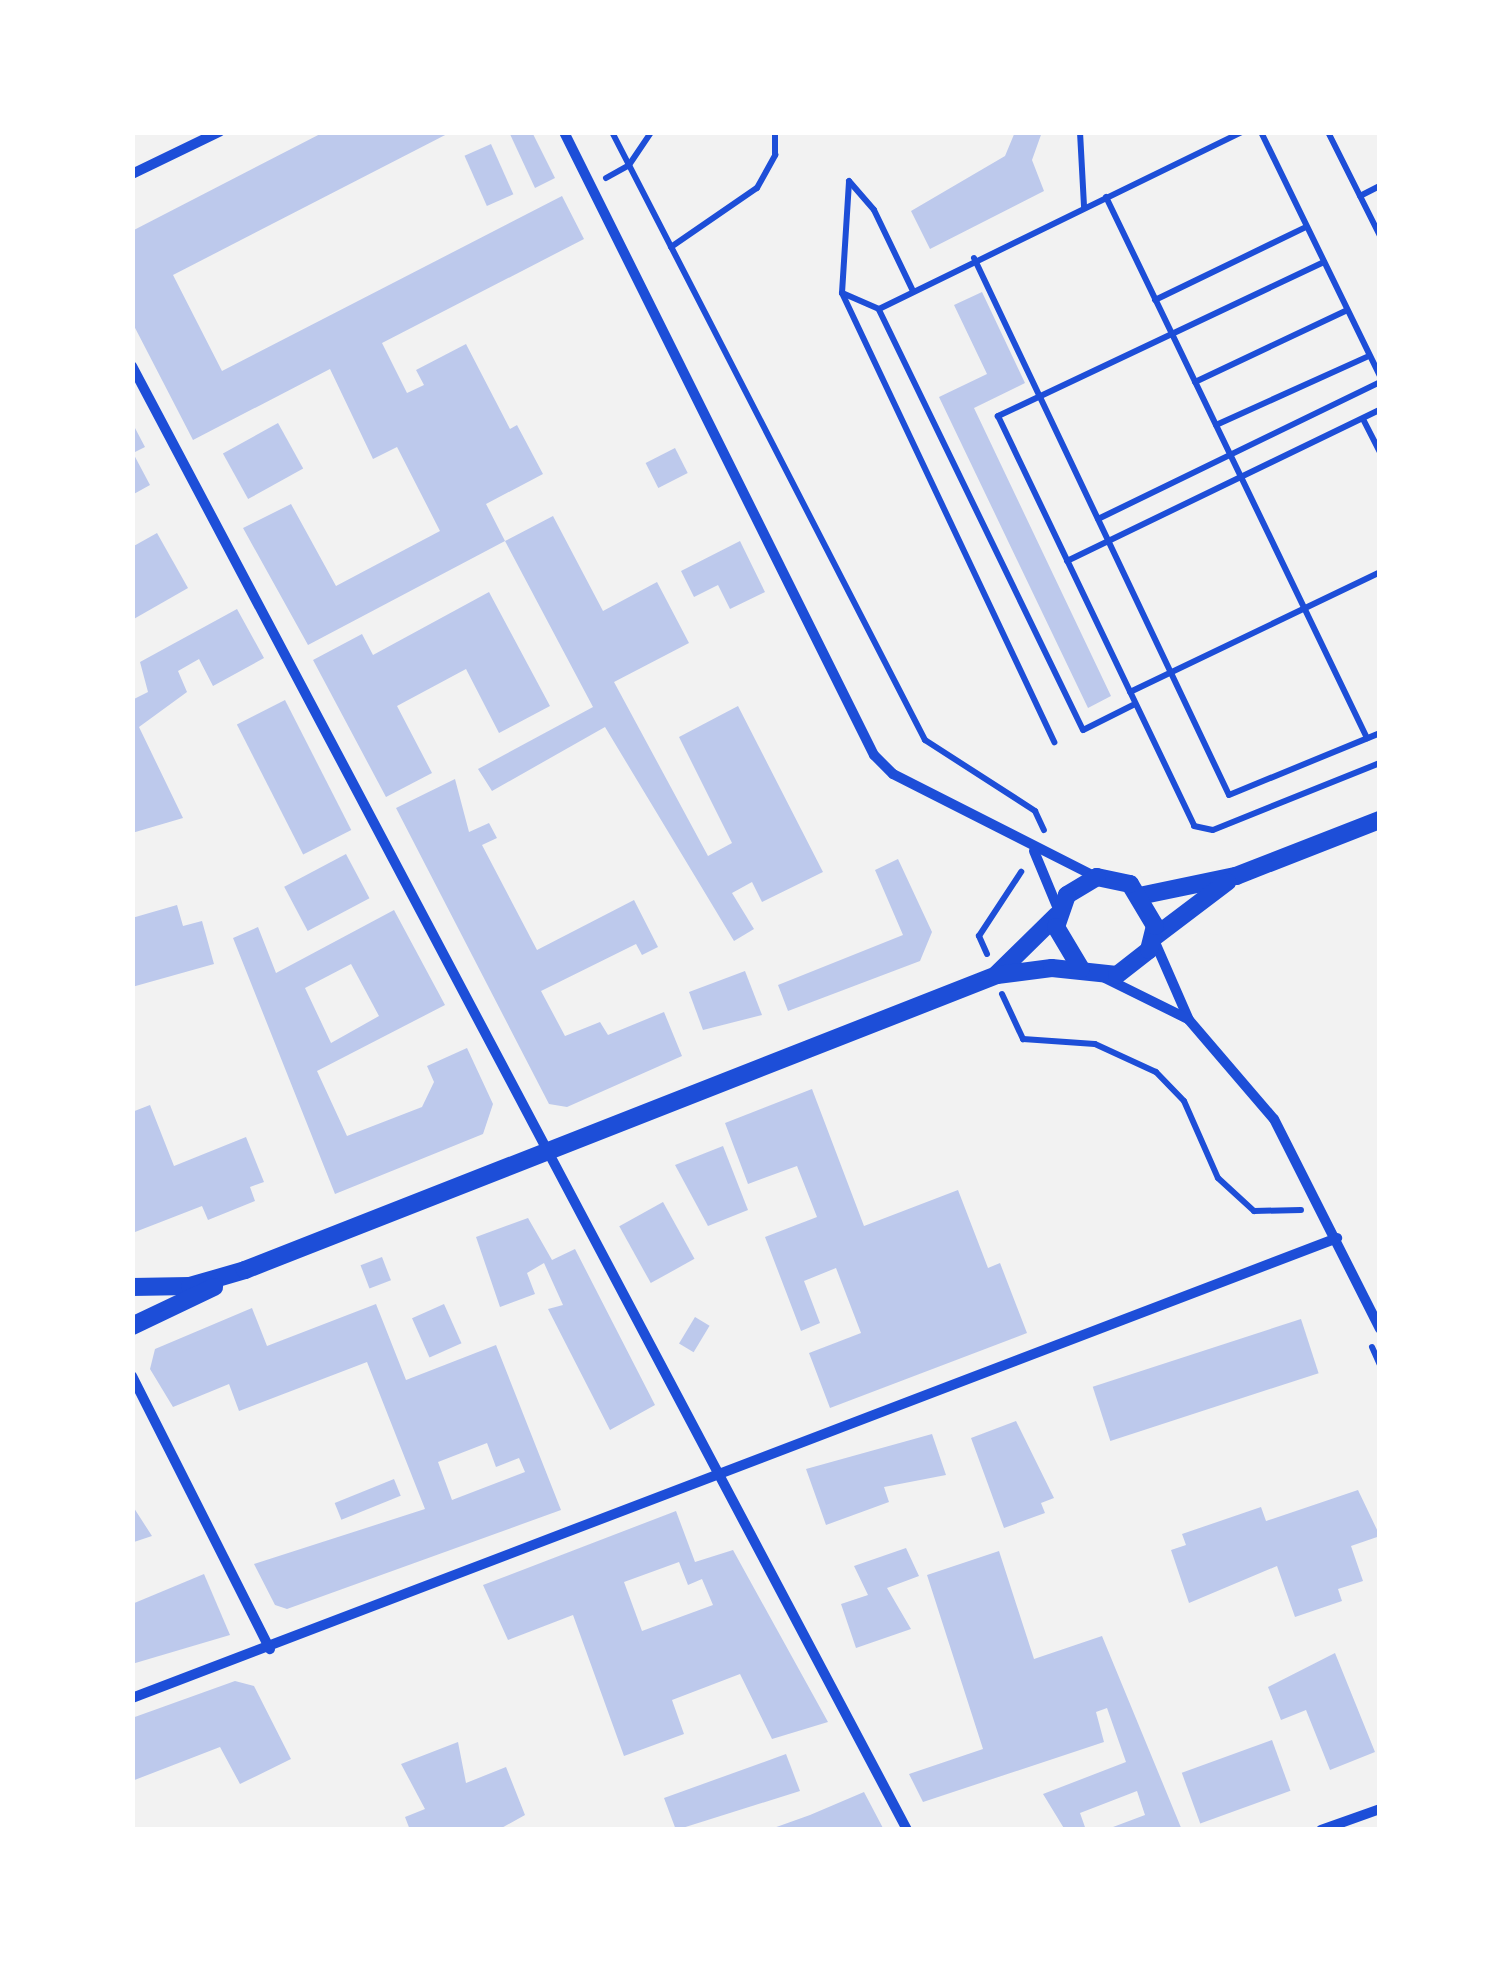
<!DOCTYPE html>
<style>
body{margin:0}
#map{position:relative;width:1512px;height:1962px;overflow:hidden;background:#f2f2f2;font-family:"Times New Roman",serif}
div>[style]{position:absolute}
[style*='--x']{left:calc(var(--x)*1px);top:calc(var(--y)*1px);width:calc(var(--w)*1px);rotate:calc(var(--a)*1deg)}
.building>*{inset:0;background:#bdc9ec;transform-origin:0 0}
.path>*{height:6px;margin:-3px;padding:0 3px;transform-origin:3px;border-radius:3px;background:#1d4ed8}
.minor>*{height:10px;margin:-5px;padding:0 5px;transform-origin:5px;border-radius:5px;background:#1d4ed8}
.tertiary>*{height:18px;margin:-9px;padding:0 9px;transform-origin:9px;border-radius:9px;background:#1d4ed8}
span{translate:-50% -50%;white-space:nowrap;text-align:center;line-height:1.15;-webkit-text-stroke:8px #fff;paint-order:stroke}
.frame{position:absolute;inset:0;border:135px solid #fff;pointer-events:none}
</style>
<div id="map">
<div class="building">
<i style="clip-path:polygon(324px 132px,451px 132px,173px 275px,222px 371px,562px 196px,584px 239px,382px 343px,407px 393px,424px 385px,416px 370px,466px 344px,510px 429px,517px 425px,543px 474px,486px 504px,505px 541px,553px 516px,603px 611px,657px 582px,689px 643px,614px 682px,708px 856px,732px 843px,679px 737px,738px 706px,823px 872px,762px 902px,752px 882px,732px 893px,754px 929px,734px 941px,605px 727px,492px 791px,478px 769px,593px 707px,505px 541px,308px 645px,243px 528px,291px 504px,336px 586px,440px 531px,397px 447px,373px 459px,330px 369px,193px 440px,132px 322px,132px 231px)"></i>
<i style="clip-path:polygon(509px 132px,532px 132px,555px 178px,535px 188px)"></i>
<i style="clip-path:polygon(1015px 132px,1042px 132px,1032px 160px,1044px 191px,930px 249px,911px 211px,1005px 156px)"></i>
<i style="left:491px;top:144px;width:55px;height:29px;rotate:66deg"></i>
<i style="clip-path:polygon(982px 292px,1025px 383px,974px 408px,1111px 696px,1088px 708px,939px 397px,987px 374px,954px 305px)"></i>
<i style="left:278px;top:423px;width:52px;height:63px;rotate:61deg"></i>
<i style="clip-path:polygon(135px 428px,145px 447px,133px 453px,150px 485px,132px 495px,132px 430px)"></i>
<i style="left:675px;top:448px;width:28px;height:33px;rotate:63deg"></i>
<i style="clip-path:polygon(157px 533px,188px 588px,132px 620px,132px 547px)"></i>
<i style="clip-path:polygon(740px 541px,765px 592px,730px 609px,718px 585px,694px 597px,681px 571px)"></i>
<i style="clip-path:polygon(489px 592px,550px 706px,499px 733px,466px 669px,397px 706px,432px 773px,386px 797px,313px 660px,362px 634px,373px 655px)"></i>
<i style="clip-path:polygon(237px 609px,264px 658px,213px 686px,199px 659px,178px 671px,187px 692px,139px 727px,183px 818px,132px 833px,132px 700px,148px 692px,140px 662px)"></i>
<i style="left:285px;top:700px;width:146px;height:54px;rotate:63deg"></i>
<i style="clip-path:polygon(455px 779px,469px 832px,489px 823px,497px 838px,482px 845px,537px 950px,634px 900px,658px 947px,642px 955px,636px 944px,541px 991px,565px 1036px,600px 1022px,608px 1035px,664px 1012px,682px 1056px,567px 1107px,549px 1104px,396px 808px)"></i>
<i style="left:346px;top:854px;width:50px;height:70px;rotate:62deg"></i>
<i style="clip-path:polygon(898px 859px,932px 932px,920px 961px,788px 1011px,778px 985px,903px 935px,875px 870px)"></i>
<i style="clip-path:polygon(177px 905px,183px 926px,202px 921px,214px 964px,132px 987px,132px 918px)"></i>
<i style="clip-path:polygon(evenodd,394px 910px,445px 1005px,317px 1071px,347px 1136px,422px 1107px,434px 1082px,427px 1066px,467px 1048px,493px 1104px,483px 1134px,335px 1194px,233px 938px,258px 927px,276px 973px,394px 910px,351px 964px,379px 1016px,331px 1043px,305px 988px,351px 964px)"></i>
<i style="clip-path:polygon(745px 971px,762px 1015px,703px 1030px,689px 992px)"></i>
<i style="clip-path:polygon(812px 1089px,864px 1226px,958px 1190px,988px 1268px,1000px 1263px,1027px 1333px,830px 1408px,809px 1353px,861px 1333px,836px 1268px,804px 1281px,820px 1323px,801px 1331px,765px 1237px,817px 1217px,797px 1166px,748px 1184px,725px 1123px)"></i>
<i style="clip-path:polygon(150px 1105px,174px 1166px,246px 1137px,264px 1182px,250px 1187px,255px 1201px,208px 1220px,202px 1206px,135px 1232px,132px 1112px)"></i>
<i style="clip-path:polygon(723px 1146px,748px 1210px,708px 1226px,675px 1165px)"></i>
<i style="left:663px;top:1202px;width:65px;height:50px;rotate:61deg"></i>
<i style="clip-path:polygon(528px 1218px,552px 1260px,575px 1249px,655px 1405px,610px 1430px,548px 1309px,563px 1305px,544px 1263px,527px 1273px,535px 1294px,500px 1307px,476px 1237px)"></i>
<i style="left:382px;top:1257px;width:25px;height:23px;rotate:69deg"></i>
<i style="clip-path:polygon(evenodd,376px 1304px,406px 1380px,496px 1345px,561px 1510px,287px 1609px,275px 1605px,254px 1564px,425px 1509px,367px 1362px,239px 1411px,229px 1384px,173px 1407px,150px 1369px,155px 1349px,252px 1308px,267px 1346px,376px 1304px,487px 1443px,496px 1467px,519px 1458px,525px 1472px,452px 1500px,438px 1462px,487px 1443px)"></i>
<i style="left:444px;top:1304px;width:43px;height:35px;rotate:66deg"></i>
<i style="left:695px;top:1317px;width:17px;height:31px;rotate:31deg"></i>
<i style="left:1301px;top:1319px;width:57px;height:219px;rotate:72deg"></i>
<i style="clip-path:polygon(1016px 1421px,1054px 1498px,1041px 1503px,1045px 1513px,1004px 1528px,971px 1438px)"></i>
<i style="clip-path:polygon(932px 1434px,946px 1475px,884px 1487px,889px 1502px,826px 1525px,806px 1469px)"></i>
<i style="left:394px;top:1479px;width:18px;height:64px;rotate:68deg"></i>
<i style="clip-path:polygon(1358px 1490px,1380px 1536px,1351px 1546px,1363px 1581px,1338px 1589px,1342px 1601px,1295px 1617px,1277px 1566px,1189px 1603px,1171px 1550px,1186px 1545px,1182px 1534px,1261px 1507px,1266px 1521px)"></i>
<i style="clip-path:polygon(132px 1505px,152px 1536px,134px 1542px,132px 1554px)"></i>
<i style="clip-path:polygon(evenodd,676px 1511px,695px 1562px,733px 1550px,828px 1722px,772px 1739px,740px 1674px,672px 1700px,684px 1734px,624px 1756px,573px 1615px,508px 1640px,483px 1585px,676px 1511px,679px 1562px,688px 1585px,702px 1579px,713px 1605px,642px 1631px,624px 1582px,679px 1562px)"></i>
<i style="clip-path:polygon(906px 1548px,919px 1576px,887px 1588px,911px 1629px,856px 1648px,841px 1604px,868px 1595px,854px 1566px)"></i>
<i style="clip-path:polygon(999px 1551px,1034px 1659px,1102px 1636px,1182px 1830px,1105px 1830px,1145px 1815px,1137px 1791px,1080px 1813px,1086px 1830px,1065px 1830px,1043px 1794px,1126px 1762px,1107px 1708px,1096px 1712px,1104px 1742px,923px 1802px,909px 1774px,983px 1749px,927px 1575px)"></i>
<i style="clip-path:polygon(204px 1574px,230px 1635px,132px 1664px,132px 1604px)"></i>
<i style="clip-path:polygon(1335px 1653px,1375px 1752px,1330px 1770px,1306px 1710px,1281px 1720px,1268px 1687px)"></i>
<i style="clip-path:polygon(235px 1681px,254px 1686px,291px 1759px,240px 1784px,220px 1747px,132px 1781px,132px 1718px)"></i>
<i style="left:1272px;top:1740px;width:54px;height:96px;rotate:70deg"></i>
<i style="clip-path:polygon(458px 1742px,466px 1783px,506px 1767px,525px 1815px,498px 1830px,410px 1830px,405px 1817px,425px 1809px,401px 1764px)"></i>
<i style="clip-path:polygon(786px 1754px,800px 1791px,676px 1830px,664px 1798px)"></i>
<i style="clip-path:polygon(864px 1792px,884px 1830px,768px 1830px,810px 1815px)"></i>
</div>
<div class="path">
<i style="--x:612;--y:132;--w:684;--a:62.76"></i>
<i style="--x:925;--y:740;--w:131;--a:32.8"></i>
<i style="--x:1035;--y:811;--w:21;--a:65"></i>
<i style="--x:1080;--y:132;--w:75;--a:86.9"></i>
<i style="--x:1261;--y:132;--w:271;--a:64"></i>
<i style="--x:1328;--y:132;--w:116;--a:63.4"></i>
<i style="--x:606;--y:178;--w:26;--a:-29"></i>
<i style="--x:629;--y:165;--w:40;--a:-56"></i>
<i style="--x:1360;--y:196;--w:22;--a:-27"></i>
<i style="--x:1106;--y:197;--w:601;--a:64.25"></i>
<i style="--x:671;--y:247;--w:104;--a:-34.5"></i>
<i style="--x:757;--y:188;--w:38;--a:-61"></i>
<i style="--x:775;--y:155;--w:23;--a:-90"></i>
<i style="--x:974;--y:258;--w:594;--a:64.6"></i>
<i style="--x:1229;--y:795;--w:163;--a:-22.3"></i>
<i style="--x:1324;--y:262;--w:361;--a:154.7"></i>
<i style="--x:998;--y:416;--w:454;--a:64.4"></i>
<i style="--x:1194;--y:826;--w:19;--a:12"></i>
<i style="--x:1213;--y:830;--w:180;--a:-21.9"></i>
<i style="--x:842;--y:293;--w:497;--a:64.7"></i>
<i style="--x:1155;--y:300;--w:168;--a:-25.8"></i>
<i style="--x:879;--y:309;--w:40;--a:-156.6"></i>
<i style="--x:842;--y:293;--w:112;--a:-86.4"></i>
<i style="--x:849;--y:181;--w:38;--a:49"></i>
<i style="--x:874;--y:210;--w:90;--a:64.3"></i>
<i style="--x:1195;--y:382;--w:168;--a:-25.3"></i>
<i style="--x:1363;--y:419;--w:37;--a:63"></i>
<i style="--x:1216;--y:425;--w:168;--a:-24.3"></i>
<i style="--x:1098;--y:519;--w:314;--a:-25.9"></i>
<i style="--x:1067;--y:561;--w:348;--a:-25.8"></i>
<i style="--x:1130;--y:692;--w:277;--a:-25.6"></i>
<i style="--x:1135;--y:704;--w:58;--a:153.4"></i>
<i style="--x:1083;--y:730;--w:468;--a:-115.9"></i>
<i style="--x:879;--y:309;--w:404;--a:-26"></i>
<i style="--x:987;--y:954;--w:20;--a:-114"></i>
<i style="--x:979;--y:936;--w:77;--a:-56.7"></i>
<i style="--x:1002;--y:994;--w:50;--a:65"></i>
<i style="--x:1023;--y:1039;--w:72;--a:4"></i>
<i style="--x:1095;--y:1044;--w:67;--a:24.7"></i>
<i style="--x:1156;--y:1072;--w:40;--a:46"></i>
<i style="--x:1184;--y:1101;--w:84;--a:66.2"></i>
<i style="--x:1218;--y:1178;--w:49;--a:42.5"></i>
<i style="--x:1254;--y:1211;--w:47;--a:-1.2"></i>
<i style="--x:1372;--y:1347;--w:20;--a:66"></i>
</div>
<div class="minor">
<i style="--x:564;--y:132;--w:696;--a:63.55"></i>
<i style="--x:874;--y:755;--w:27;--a:45"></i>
<i style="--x:893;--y:774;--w:228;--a:26.9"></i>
<i style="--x:132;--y:174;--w:97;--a:-25.8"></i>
<i style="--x:132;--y:366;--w:1656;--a:62.1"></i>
<i style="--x:1034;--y:851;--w:63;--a:67.5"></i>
<i style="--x:1154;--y:940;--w:87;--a:66.4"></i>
<i style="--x:1189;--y:1020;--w:130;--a:49.4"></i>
<i style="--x:1274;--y:1119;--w:235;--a:63.2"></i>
<i style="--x:1105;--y:978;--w:93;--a:26.3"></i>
<i style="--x:132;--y:1376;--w:306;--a:63.2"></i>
<i style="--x:132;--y:1698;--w:1290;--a:-20.89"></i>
<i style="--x:1321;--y:1830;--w:63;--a:-19.6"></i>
</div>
<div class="tertiary">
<i style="--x:1144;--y:895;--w:94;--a:-11.7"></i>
<i style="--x:1236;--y:876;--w:155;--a:-21.3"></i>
<i style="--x:1153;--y:938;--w:93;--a:-37.1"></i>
<i style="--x:997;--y:974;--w:84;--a:-44.5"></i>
<i style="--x:132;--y:1287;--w:58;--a:-1"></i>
<i style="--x:190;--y:1286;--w:57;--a:-16.2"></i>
<i style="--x:245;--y:1270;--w:808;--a:-21.42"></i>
<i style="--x:997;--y:975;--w:55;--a:-7.3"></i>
<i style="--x:1052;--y:968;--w:65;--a:6.1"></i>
<i style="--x:1117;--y:975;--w:41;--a:-38"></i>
<i style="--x:1149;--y:950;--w:25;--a:-76"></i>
<i style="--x:1155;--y:926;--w:49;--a:-120.8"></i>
<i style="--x:1130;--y:884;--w:34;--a:-168"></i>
<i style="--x:1097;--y:877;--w:35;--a:149"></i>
<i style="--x:1067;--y:895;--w:34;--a:109"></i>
<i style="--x:1056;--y:927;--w:49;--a:59.2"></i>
<i style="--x:132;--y:1326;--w:91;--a:-25.4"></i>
</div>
<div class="frame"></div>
</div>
